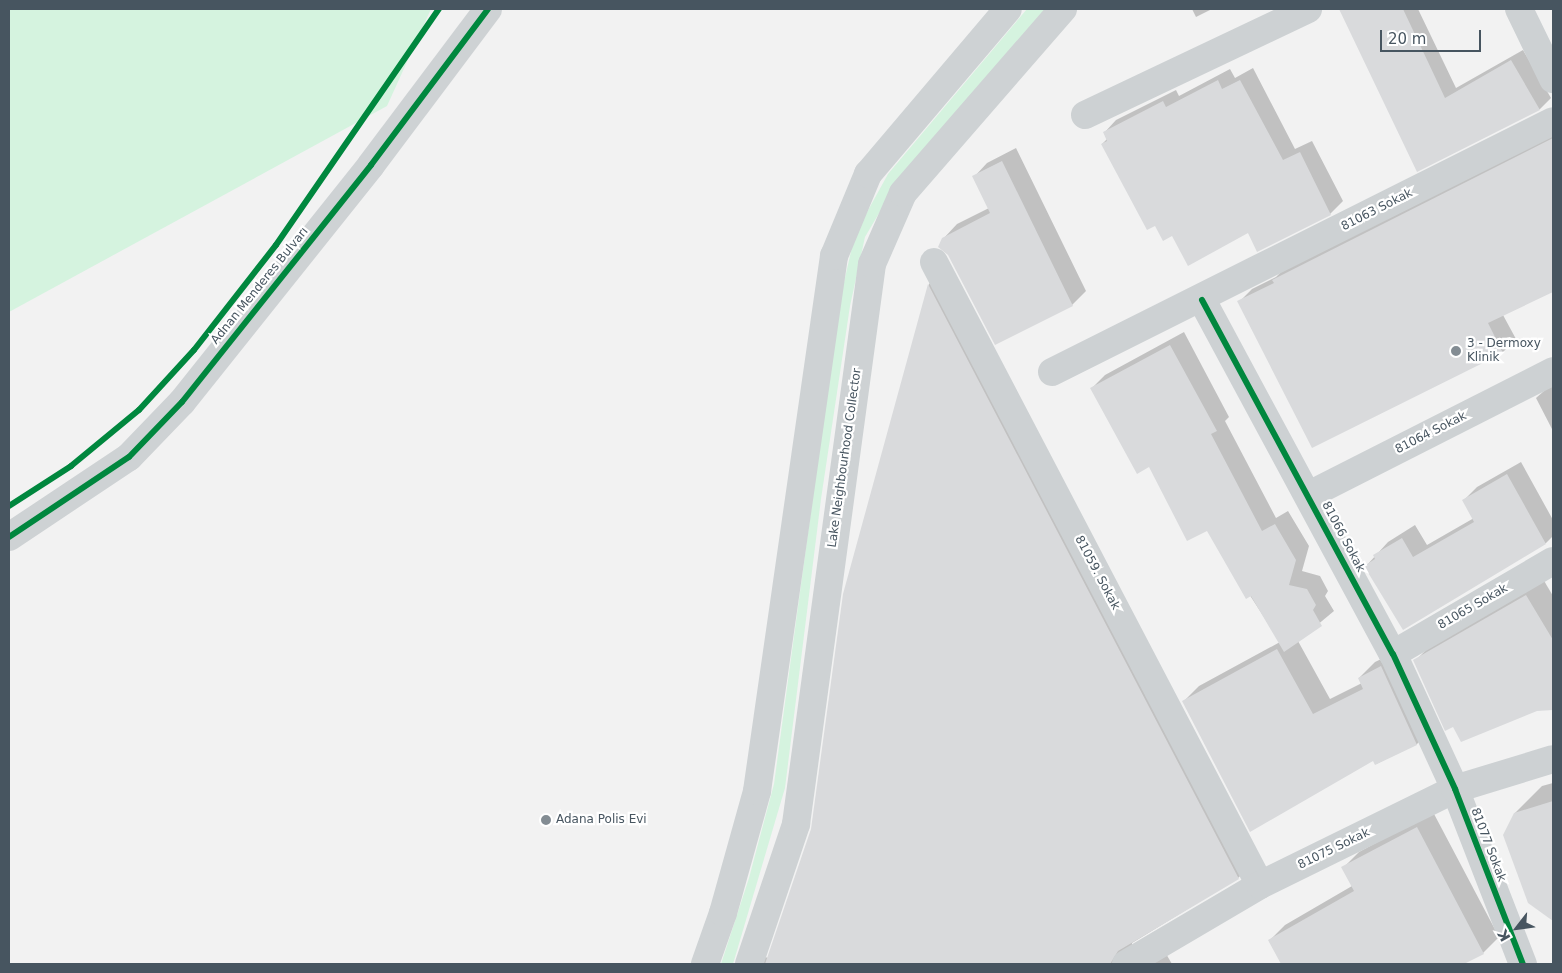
<!DOCTYPE html>
<meta charset="utf-8">
<style>
body{margin:0}
#map{position:relative;width:1562px;height:973px;overflow:hidden;background:#f2f2f2;font-family:"DejaVu Sans",sans-serif}
div>[style]{position:absolute}
[style*='--x']{left:calc(var(--x)*1px);top:calc(var(--y)*1px);width:calc(var(--w)*1px);rotate:calc(var(--a)*1deg)}
.green>*{inset:0;background:#d5f3df}
.shadow>*{inset:0;background:#0003}
.building>*{inset:0;background:#d9dadc}
.street>*{height:28px;margin:-14px;padding:0 14px;transform-origin:14px;border-radius:14px;background:#cdd1d3}
.secondary>*{height:28px;margin:-14px;padding:0 14px;transform-origin:14px;border-radius:14px;background:#ced2d4}
.cycleway>*{height:6px;margin:-3px;padding:0 3px;transform-origin:3px;border-radius:3px;background:#00873e}
.dots>*{width:14px;height:14px;translate:-50% -50%;box-sizing:border-box;border:2px solid #fff;border-radius:50%}
span{translate:-50% -50%;white-space:nowrap;text-align:center;line-height:1.15;-webkit-text-stroke:4.5px #fff;paint-order:stroke}
.street-label{font-size:12px;color:#475560}
.poi-label{font-size:12px;color:#475560}
.left{translate:0 -50%;text-align:left}
.frame{position:absolute;inset:0;border:10px solid #475560;pointer-events:none}
.north{position:absolute;left:1492px;top:903px;width:50px;height:50px;-webkit-text-stroke:4px #fff;paint-order:stroke;rotate:240deg;font-size:14px;font-weight:700;line-height:20px;text-align:center;color:#475560}
.north::after{content:'';display:block;margin:auto;width:18px;height:22px;background:#475560;clip-path:polygon(50% 0,100% 100%,50% 72%,0 100%)}
.scale{position:absolute;left:1380px;top:30px;width:101px;height:22px;box-sizing:border-box;border:2px solid #475560;border-top:0;padding-left:6px;font-size:15px;line-height:18px;white-space:nowrap;color:#475560;-webkit-text-stroke:4px #fff;paint-order:stroke}
</style>
<div id="map">
<div class="green">
<i style="clip-path:polygon(9px 9px,431px 9px,387px 106px,9px 312px)"></i>
<i style="clip-path:polygon(1027px 9px,1045px 9px,898px 181px,865px 237px,850px 306px,821px 499px,785px 788px,733px 964px,721px 964px,749px 878px,774px 784px,839px 304px,855px 234px,888px 174px)"></i>
</div>
<div class="shadow">
<i style="clip-path:polygon(1192px 9px,1212px 9px,1196px 17px)"></i>
<i style="clip-path:polygon(1347px 9px,1418px 9px,1456px 88px,1523px 50px,1551px 98px,1540px 109px,1418px 170px,1343px 13px)"></i>
<i style="clip-path:polygon(1253px 68px,1295px 149px,1312px 141px,1343px 201px,1330px 214px,1258px 250px,1248px 232px,1172px 235px,1155px 224px,1102px 144px,1107px 139px,1104px 133px,1116px 120px,1176px 90px,1179px 96px,1230px 69px,1235px 78px)"></i>
<i style="clip-path:polygon(1553px 132px,1553px 291px,1503px 315px,1516px 339px,1503px 352px,1313px 446px,1239px 302px,1252px 289px,1276px 277px,1286px 267px)"></i>
<i style="clip-path:polygon(1016px 148px,1086px 291px,1072px 305px,943px 239px,957px 224px,989px 208px,974px 177px,987px 163px)"></i>
<i style="clip-path:polygon(948px 265px,1259px 858px,1238px 878px,1132px 943px,1132px 951px,1165px 952px,1172px 964px,752px 964px,760px 956px,769px 958px,812px 829px,844px 594px,929px 284px)"></i>
<i style="clip-path:polygon(1184px 332px,1229px 417px,1225px 421px,1276px 518px,1288px 511px,1309px 546px,1302px 571px,1320px 576px,1328px 591px,1325px 596px,1334px 611px,1298px 641px,1330px 699px,1362px 683px,1359px 678px,1375px 662px,1398px 651px,1433px 728px,1417px 744px,1376px 764px,1373px 759px,1183px 702px,1199px 686px,1280px 642px,1207px 529px,1150px 466px,1092px 388px,1105px 375px)"></i>
<i style="clip-path:polygon(1553px 383px,1553px 431px,1536px 398px)"></i>
<i style="clip-path:polygon(1521px 462px,1553px 520px,1553px 536px,1546px 543px,1366px 566px,1388px 542px,1415px 525px,1427px 545px,1474px 518px,1464px 500px,1477px 487px)"></i>
<i style="clip-path:polygon(1543px 579px,1553px 596px,1553px 709px,1537px 710px,1415px 661px,1432px 644px)"></i>
<i style="clip-path:polygon(1553px 783px,1553px 920px,1529px 902px,1515px 813px,1542px 786px)"></i>
<i style="clip-path:polygon(1433px 812px,1499px 937px,1483px 953px,1461px 964px,1388px 964px,1382px 953px,1362px 964px,1283px 964px,1269px 941px,1285px 925px,1352px 886px,1343px 868px,1359px 852px)"></i>
</div>
<div class="building">
<i style="clip-path:polygon(1339px 9px,1403px 9px,1445px 98px,1511px 60px,1540px 110px,1417px 172px)"></i>
<i style="clip-path:polygon(1218px 80px,1222px 89px,1240px 80px,1283px 160px,1300px 152px,1331px 215px,1257px 252px,1248px 233px,1188px 266px,1172px 236px,1163px 241px,1155px 226px,1147px 230px,1101px 144px,1107px 141px,1103px 132px,1163px 101px,1166px 107px)"></i>
<i style="clip-path:polygon(1553px 138px,1553px 292px,1488px 323px,1503px 353px,1312px 448px,1237px 301px,1274px 283px,1272px 280px)"></i>
<i style="clip-path:polygon(1002px 161px,1073px 306px,995px 345px,948px 255px,938px 247px,942px 238px,990px 213px,972px 176px)"></i>
<i style="clip-path:polygon(928px 284px,1239px 879px,1118px 951px,1110px 964px,765px 964px,811px 829px,843px 594px)"></i>
<i style="clip-path:polygon(1170px 345px,1217px 431px,1211px 434px,1262px 531px,1275px 524px,1296px 560px,1289px 585px,1307px 589px,1316px 605px,1313px 610px,1322px 626px,1284px 652px,1251px 596px,1246px 599px,1207px 531px,1187px 541px,1149px 467px,1137px 474px,1090px 388px)"></i>
<i style="clip-path:polygon(1507px 474px,1546px 544px,1403px 630px,1364px 566px,1375px 559px,1373px 555px,1402px 538px,1413px 557px,1474px 522px,1462px 500px)"></i>
<i style="clip-path:polygon(1526px 595px,1553px 640px,1553px 710px,1537px 711px,1461px 742px,1453px 727px,1445px 731px,1413px 660px)"></i>
<i style="clip-path:polygon(1277px 649px,1313px 714px,1363px 689px,1358px 678px,1381px 666px,1417px 745px,1375px 765px,1373px 761px,1250px 832px,1182px 701px)"></i>
<i style="clip-path:polygon(1553px 801px,1553px 921px,1528px 903px,1503px 835px,1514px 813px)"></i>
<i style="clip-path:polygon(1417px 827px,1484px 954px,1464px 964px,1281px 964px,1268px 940px,1354px 891px,1341px 867px)"></i>
</div>
<div class="street">
<i style="--x:1519;--y:9;--w:78;--a:64.1"></i>
<i style="--x:1085;--y:115;--w:247;--a:-25.4"></i>
<i style="--x:934;--y:262;--w:703;--a:62.38"></i>
<i style="--x:1202;--y:300;--w:402;--a:61.7"></i>
<i style="--x:1393;--y:654;--w:149;--a:65.3"></i>
<i style="--x:1455;--y:789;--w:188;--a:68.8"></i>
<i style="--x:1052;--y:372;--w:560;--a:-26.61"></i>
<i style="--x:1309;--y:495;--w:274;--a:-26.9"></i>
<i style="--x:1393;--y:654;--w:185;--a:-30.2"></i>
<i style="--x:1126;--y:964;--w:156;--a:-30.5"></i>
<i style="--x:1260;--y:885;--w:217;--a:-26.2"></i>
<i style="--x:1455;--y:789;--w:102;--a:-17"></i>
</div>
<div class="secondary">
<i style="--x:9;--y:537;--w:144;--a:-33.7"></i>
<i style="--x:129;--y:457;--w:76;--a:-46.1"></i>
<i style="--x:182;--y:402;--w:303;--a:-51.4"></i>
<i style="--x:371;--y:165;--w:195;--a:-53.1"></i>
<i style="--x:705;--y:964;--w:54;--a:-70.6"></i>
<i style="--x:723;--y:913;--w:127;--a:-74.4"></i>
<i style="--x:757;--y:791;--w:541;--a:-81.81"></i>
<i style="--x:834;--y:256;--w:89;--a:-67.5"></i>
<i style="--x:868;--y:174;--w:216;--a:-49.7"></i>
<i style="--x:749;--y:964;--w:148;--a:-71.4"></i>
<i style="--x:796;--y:824;--w:565;--a:-82.27"></i>
<i style="--x:872;--y:264;--w:77;--a:-66.4"></i>
<i style="--x:903;--y:193;--w:244;--a:-49"></i>
</div>
<div class="cycleway">
<i style="--x:1202;--y:300;--w:402;--a:61.7"></i>
<i style="--x:1393;--y:654;--w:149;--a:65.3"></i>
<i style="--x:1455;--y:789;--w:188;--a:68.8"></i>
<i style="--x:9;--y:506;--w:74;--a:-32.8"></i>
<i style="--x:71;--y:466;--w:88;--a:-39.5"></i>
<i style="--x:139;--y:410;--w:81;--a:-47.5"></i>
<i style="--x:194;--y:350;--w:133;--a:-52"></i>
<i style="--x:276;--y:245;--w:287;--a:-55.4"></i>
<i style="--x:9;--y:537;--w:144;--a:-33.7"></i>
<i style="--x:129;--y:457;--w:76;--a:-46.1"></i>
<i style="--x:182;--y:402;--w:303;--a:-51.4"></i>
<i style="--x:371;--y:165;--w:195;--a:-53.1"></i>
</div>
<div class="dots">
<i style="left:1456px;top:351px;background:#838c93"></i>
<i style="left:546px;top:820px;background:#838c93"></i>
</div>
<div class="street-label">
<span style="left:1377px;top:210px;rotate:-27deg">81063 Sokak</span>
<span style="left:260px;top:286px;rotate:-51deg">Adnan Menderes Bulvarı</span>
<span style="left:1431px;top:433px;rotate:-27deg">81064 Sokak</span>
<span style="left:845px;top:458px;rotate:-82deg">Lake Neighbourhood Collector</span>
<span style="left:1343px;top:537px;rotate:62deg">81066 Sokak</span>
<span style="left:1097px;top:573px;rotate:62deg">81059. Sokak</span>
<span style="left:1473px;top:607px;rotate:-30deg">81065 Sokak</span>
<span style="left:1488px;top:845px;rotate:69deg">81077 Sokak</span>
<span style="left:1334px;top:849px;rotate:-26deg">81075 Sokak</span>
</div>
<div class="poi-label">
<span class="left" style="left:1467px;top:351px">3 - Dermoxy<br>Klinik</span>
<span class="left" style="left:556px;top:820px">Adana Polis Evi</span>
</div>
<div class="frame"></div>
<div class="north">K</div>
<div class="scale">20 m</div>
</div>
